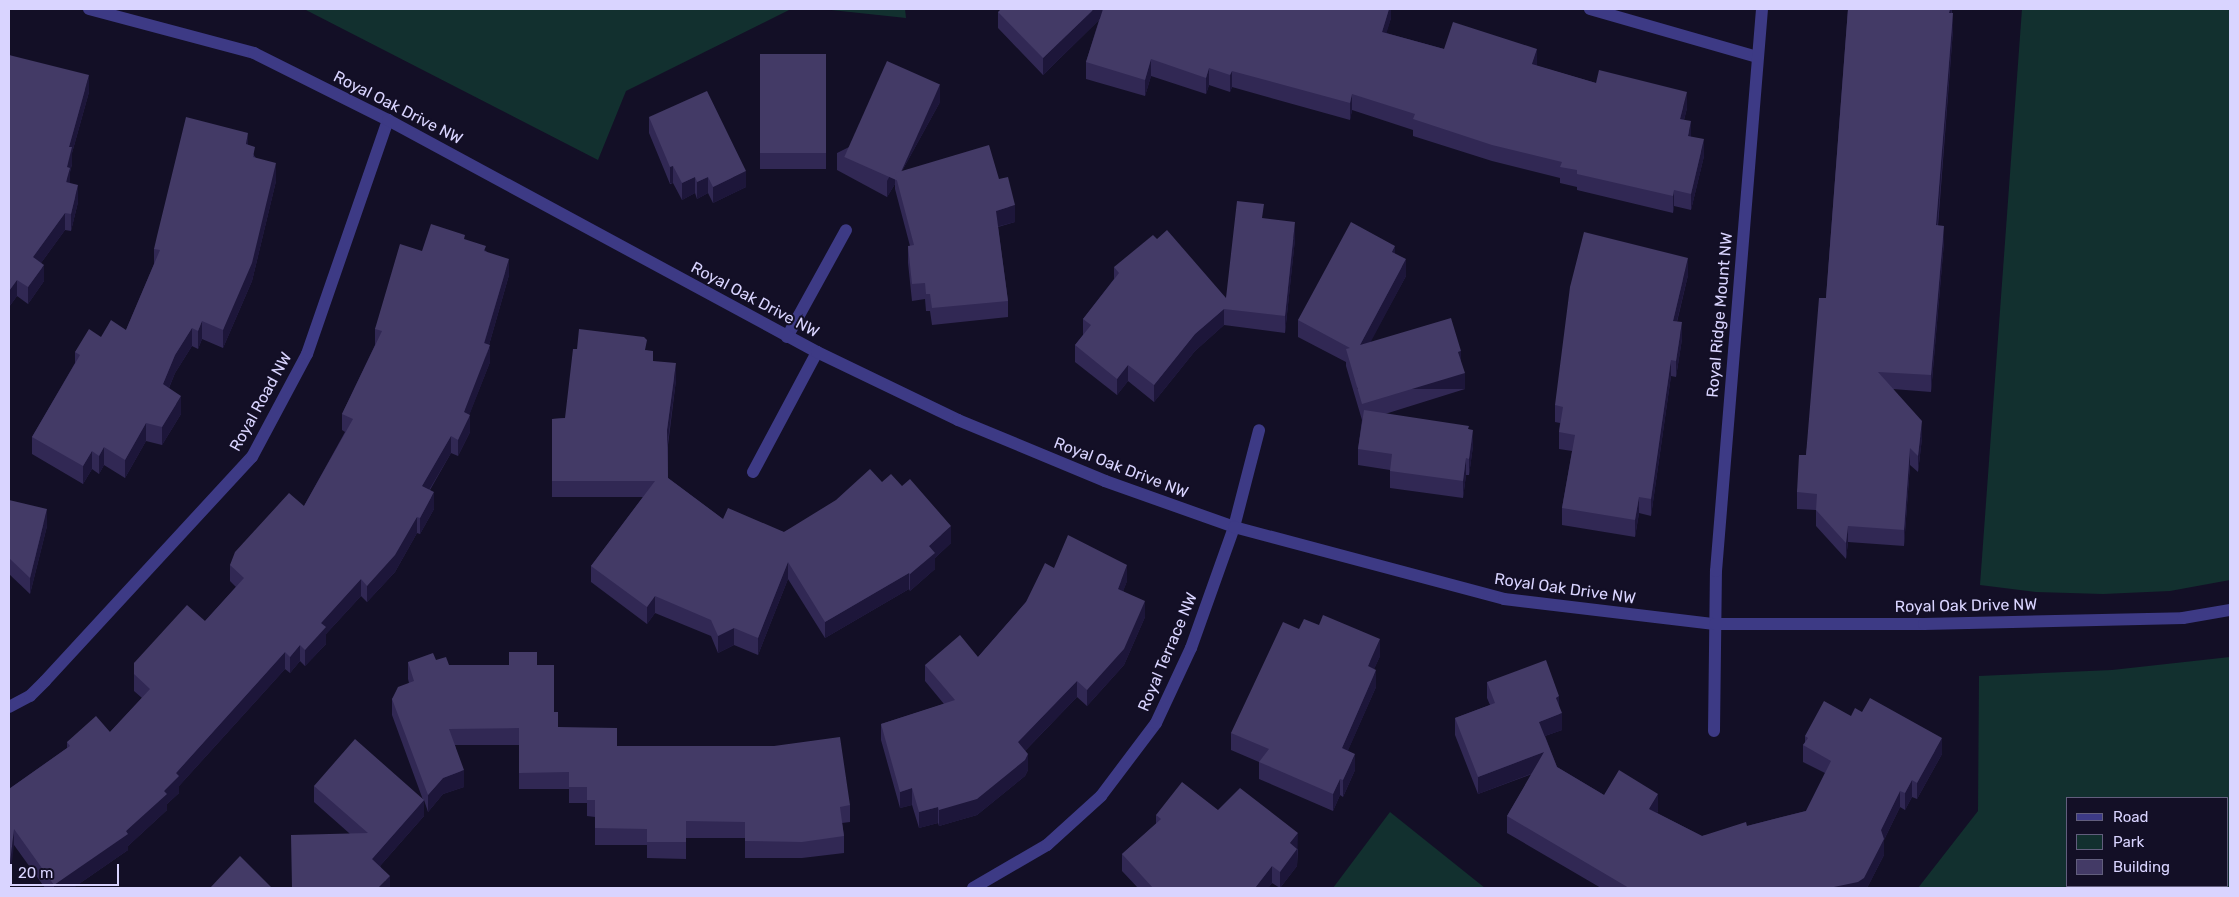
<!DOCTYPE html>
<style>
body{margin:0}
#map{position:relative;width:2239px;height:897px;overflow:hidden;background:#130f26;font-family:Rubik,sans-serif}
div>[style]{position:absolute}
[style*='--x']{left:calc(var(--x)*1px);top:calc(var(--y)*1px);width:calc(var(--w)*1px);rotate:calc(var(--a)*1deg)}
.green>*{inset:0;background:#12302f}
.minor>*{height:12px;margin:-6px;padding:0 6px;transform-origin:6px;border-radius:6px;background:#3d3a85}
.tertiary>*{height:12px;margin:-6px;padding:0 6px;transform-origin:6px;border-radius:6px;background:#3d3a85}
.wall>*{inset:0;background:#312854;transform-origin:0 0}
.shaded-wall>*{inset:0;background:#1d163a;transform-origin:0 0}
.building>*{inset:0;background:#433a66;transform-origin:0 0}
span{translate:-50% -50%;white-space:nowrap;text-align:center;line-height:1.15;-webkit-text-stroke:4px #130f26;paint-order:stroke}
.street-label{font-size:16px;color:#d9d4ff}
.frame{position:absolute;inset:0;border:10px solid #d9d4ff;pointer-events:none}
.legend{position:absolute;left:2066px;top:797px;width:162px;height:90px;box-sizing:border-box;background:#130f26;border:1px solid #625e7d;margin:0;padding:6px 9px;list-style:none;font-size:15px;color:#d9d4ff}
.legend li{display:flex;align-items:center;gap:10px;height:25px}
.legend b{width:25px;border:1px solid #625e7d}
.scale{position:absolute;left:10px;top:864px;width:109px;height:22px;box-sizing:border-box;border:2px solid #d9d4ff;border-top:0;padding-left:6px;font-size:15px;line-height:18px;white-space:nowrap;color:#d9d4ff;-webkit-text-stroke:4px #130f26;paint-order:stroke}
</style>
<div id="map">
<div class="green">
<i style="clip-path:polygon(304px 9px,791px 9px,626px 91px,598px 160px)"></i>
<i style="clip-path:polygon(822px 9px,905px 9px,906px 18px)"></i>
<i style="clip-path:polygon(2022px 9px,2230px 9px,2230px 580px,2170px 591px,2103px 594px,2036px 592px,1980px 585px)"></i>
<i style="clip-path:polygon(evenodd,2230px 657px,2230px 888px,1918px 888px,1978px 811px,1979px 676px,2112px 670px,2230px 657px,2228px 798px,2228px 886px,2068px 886px,2068px 798px,2228px 798px)"></i>
<i style="clip-path:polygon(1390px 812px,1485px 888px,1333px 888px)"></i>
</div>
<div class="minor">
<i style="--x:1590;--y:9;--w:174;--a:16"></i>
<i style="--x:787;--y:337;--w:122;--a:-61.1"></i>
<i style="--x:753;--y:472;--w:136;--a:-61.9"></i>
<i style="--x:9;--y:707;--w:24;--a:-28"></i>
<i style="--x:30;--y:696;--w:21;--a:-45"></i>
<i style="--x:45;--y:681;--w:305;--a:-47.3"></i>
<i style="--x:252;--y:457;--w:117;--a:-61.9"></i>
<i style="--x:307;--y:354;--w:248;--a:-70.9"></i>
<i style="--x:1714;--y:731;--w:160;--a:-89.3"></i>
<i style="--x:1716;--y:571;--w:564;--a:-85.32"></i>
<i style="--x:973;--y:888;--w:86;--a:-30.2"></i>
<i style="--x:1047;--y:845;--w:73;--a:-42.2"></i>
<i style="--x:1101;--y:796;--w:91;--a:-53"></i>
<i style="--x:1156;--y:723;--w:83;--a:-65"></i>
<i style="--x:1191;--y:648;--w:128;--a:-70.4"></i>
<i style="--x:1234;--y:527;--w:100;--a:-75.5"></i>
</div>
<div class="tertiary">
<i style="--x:89;--y:9;--w:171;--a:14.9"></i>
<i style="--x:254;--y:53;--w:150;--a:26.6"></i>
<i style="--x:388;--y:120;--w:488;--a:28.4"></i>
<i style="--x:817;--y:352;--w:157;--a:25.7"></i>
<i style="--x:958;--y:420;--w:159;--a:22.5"></i>
<i style="--x:1105;--y:481;--w:137;--a:19.6"></i>
<i style="--x:1234;--y:527;--w:279;--a:14.9"></i>
<i style="--x:1504;--y:599;--w:212;--a:6.8"></i>
<i style="--x:1715;--y:624;--w:209;--a:0"></i>
<i style="--x:1924;--y:624;--w:259;--a:-1.3"></i>
<i style="--x:2183;--y:618;--w:48;--a:-9.7"></i>
</div>
<div class="wall">
<i style="clip-path:polygon(1391px 9px,1391px 18px,1386px 33px,1444px 49px,1537px 66px,1596px 83px,1687px 108px,1684px 120px,1691px 137px,1704px 156px,1691px 210px,1674px 206px,1673px 213px,1577px 190px,1577px 187px,1560px 183px,1560px 178px,1492px 161px,1413px 136px,1413px 130px,1352px 110px,1350px 120px,1232px 87px,1230px 92px,1209px 85px,1206px 94px,1151px 76px,1145px 96px,1086px 79px,1086px 62px,1099px 20px,1043px 75px,998px 28px,998px 12px)"></i>
<i style="clip-path:polygon(1848px 9px,1952px 9px,1952px 13px,1953px 30px,1938px 226px,1944px 242px,1931px 392px,1893px 389px,1922px 438px,1918px 472px,1910px 465px,1904px 546px,1848px 542px,1846px 559px,1816px 526px,1816px 510px,1797px 509px,1797px 492px,1806px 455px,1826px 298px)"></i>
<i style="left:760px;top:54px;width:66px;height:115px"></i>
<i style="clip-path:polygon(9px 55px,89px 92px,72px 153px,72px 164px,70px 172px,70px 183px,78px 202px,71px 231px,65px 230px,41px 263px,44px 281px,28px 304px,17px 296px,9px 307px)"></i>
<i style="clip-path:polygon(940px 102px,902px 171px,999px 179px,1015px 222px,998px 227px,1008px 301px,1008px 317px,932px 325px,930px 311px,926px 311px,925px 299px,912px 301px,908px 263px,908px 246px,910px 246px,895px 189px,895px 184px,887px 197px,837px 170px,837px 153px)"></i>
<i style="clip-path:polygon(649px 117px,746px 187px,713px 203px,708px 193px,697px 199px,695px 193px,682px 200px,673px 183px,670px 184px,649px 133px)"></i>
<i style="clip-path:polygon(248px 145px,255px 157px,276px 181px,252px 281px,223px 348px,202px 339px,198px 349px,192px 346px,175px 373px,169px 388px,181px 414px,162px 445px,146px 441px,125px 478px,104px 465px,99px 474px,92px 469px,83px 484px,32px 454px,32px 437px,75px 363px,75px 352px,101px 337px,126px 330px,154px 264px,154px 249px)"></i>
<i style="clip-path:polygon(1264px 219px,1295px 239px,1285px 333px,1224px 325px,1195px 351px,1154px 402px,1128px 381px,1117px 395px,1075px 362px,1075px 345px,1083px 335px,1083px 319px,1114px 279px,1114px 267px,1226px 298px)"></i>
<i style="clip-path:polygon(465px 240px,486px 251px,509px 275px,489px 345px,490px 362px,469px 415px,470px 432px,458px 456px,451px 453px,430px 490px,434px 509px,420px 534px,417px 533px,395px 572px,367px 602px,361px 596px,326px 634px,326px 644px,305px 666px,300px 661px,290px 673px,285px 669px,179px 786px,179px 793px,167px 804px,167px 810px,128px 846px,128px 850px,73px 888px,45px 888px,14px 845px,9px 789px,67px 748px,67px 742px,110px 732px,142px 698px,134px 691px,134px 663px,205px 621px,236px 587px,230px 581px,230px 565px,304px 506px,345px 432px,342px 430px,342px 414px,375px 345px,375px 329px,422px 251px)"></i>
<i style="clip-path:polygon(1395px 254px,1406px 276px,1370px 342px,1461px 363px,1465px 389px,1385px 414px,1469px 429px,1473px 446px,1469px 475px,1466px 475px,1463px 498px,1390px 488px,1390px 470px,1358px 465px,1358px 449px,1362px 420px,1346px 366px,1346px 362px,1298px 337px,1298px 320px)"></i>
<i style="clip-path:polygon(1688px 275px,1677px 322px,1682px 339px,1676px 377px,1671px 376px,1651px 516px,1639px 513px,1635px 537px,1562px 525px,1562px 508px,1572px 451px,1559px 449px,1559px 432px,1560px 423px,1555px 422px,1555px 405px)"></i>
<i style="clip-path:polygon(647px 350px,653px 361px,676px 380px,668px 445px,668px 478px,723px 519px,784px 532px,882px 482px,951px 543px,935px 558px,935px 569px,910px 591px,909px 589px,825px 638px,788px 579px,758px 655px,734px 645px,718px 653px,711px 636px,655px 613px,647px 624px,591px 582px,591px 566px,643px 497px,552px 497px,552px 419px,565px 418px)"></i>
<i style="clip-path:polygon(9px 500px,47px 526px,30px 594px,9px 574px)"></i>
<i style="clip-path:polygon(1054px 568px,1127px 581px,1123px 591px,1145px 617px,1124px 665px,1087px 706px,1077px 697px,1025px 751px,1028px 770px,1025px 776px,977px 815px,939px 826px,938px 823px,919px 828px,912px 805px,900px 808px,881px 740px,881px 724px,944px 704px,925px 681px,925px 665px,978px 657px,1026px 602px)"></i>
<i style="left:9px;top:616px;width:2px;height:18px;rotate:63deg"></i>
<i style="clip-path:polygon(1380px 656px,1374px 669px,1376px 687px,1348px 750px,1355px 770px,1343px 797px,1340px 795px,1333px 811px,1259px 779px,1259px 762px,1231px 750px,1231px 733px)"></i>
<i style="clip-path:polygon(436px 660px,449px 665px,537px 665px,554px 712px,558px 727px,617px 746px,850px 805px,850px 822px,842px 823px,844px 836px,844px 853px,802px 858px,745px 858px,745px 838px,686px 838px,686px 859px,647px 858px,647px 845px,595px 845px,595px 817px,587px 816px,587px 803px,569px 803px,569px 789px,519px 789px,519px 745px,455px 745px,464px 787px,443px 794px,428px 812px,424px 800px,424px 816px,380px 866px,390px 888px,349px 833px,314px 802px,314px 786px,423px 800px,392px 715px,392px 699px,409px 683px,408px 679px,408px 662px)"></i>
<i style="clip-path:polygon(1487px 682px,1559px 707px,1562px 730px,1545px 736px,1557px 767px,1604px 795px,1658px 811px,1657px 813px,1702px 836px,1747px 826px,1806px 811px,1825px 773px,1803px 762px,1803px 745px,1805px 743px,1805px 736px,1862px 712px,1942px 754px,1917px 799px,1912px 797px,1905px 810px,1900px 807px,1884px 840px,1884px 855px,1867px 888px,1601px 888px,1507px 833px,1507px 816px,1532px 774px,1478px 794px,1455px 735px,1455px 718px,1490px 705px,1487px 698px)"></i>
<i style="clip-path:polygon(1218px 810px,1298px 849px,1297px 866px,1280px 888px,1272px 883px,1268px 888px,1138px 888px,1122px 871px,1122px 854px,1156px 824px,1156px 815px)"></i>
</div>
<div class="shaded-wall">
<i style="clip-path:polygon(1094px 9px,1106px 9px,1106px 13px,1043px 75px,1043px 58px)"></i>
<i style="clip-path:polygon(1389px 9px,1391px 9px,1391px 18px,1382px 48px,1382px 32px)"></i>
<i style="clip-path:polygon(1950px 9px,1952px 9px,1949px 29px,1949px 13px)"></i>
<i style="clip-path:polygon(1953px 13px,1953px 30px,1936px 242px,1936px 225px)"></i>
<i style="clip-path:polygon(1537px 49px,1537px 66px,1532px 64px)"></i>
<i style="clip-path:polygon(1151px 59px,1151px 76px,1145px 96px,1145px 80px)"></i>
<i style="clip-path:polygon(1209px 68px,1209px 85px,1206px 94px,1206px 78px)"></i>
<i style="clip-path:polygon(1232px 71px,1232px 87px,1230px 92px,1230px 75px)"></i>
<i style="clip-path:polygon(89px 75px,89px 92px,72px 153px,72px 164px,70px 172px,70px 184px,66px 199px,67px 167px,69px 147px)"></i>
<i style="clip-path:polygon(940px 85px,940px 102px,897px 180px,895px 173px,895px 184px,887px 197px,887px 181px)"></i>
<i style="clip-path:polygon(1687px 92px,1687px 108px,1680px 135px,1680px 119px)"></i>
<i style="clip-path:polygon(1352px 94px,1352px 110px,1350px 120px,1350px 103px)"></i>
<i style="clip-path:polygon(1691px 121px,1691px 138px,1688px 136px)"></i>
<i style="clip-path:polygon(248px 133px,248px 150px,246px 144px)"></i>
<i style="clip-path:polygon(1704px 139px,1704px 156px,1691px 210px,1691px 194px)"></i>
<i style="clip-path:polygon(276px 163px,276px 181px,252px 281px,223px 348px,223px 330px)"></i>
<i style="left:673px;top:166px;width:17px;height:3px;rotate:90deg"></i>
<i style="clip-path:polygon(746px 171px,746px 187px,713px 203px,713px 187px)"></i>
<i style="clip-path:polygon(695px 177px,695px 193px,682px 200px,682px 183px)"></i>
<i style="clip-path:polygon(708px 177px,708px 193px,697px 199px,697px 182px)"></i>
<i style="clip-path:polygon(78px 185px,78px 202px,71px 231px,71px 214px)"></i>
<i style="clip-path:polygon(1674px 190px,1674px 206px,1673px 213px,1673px 196px)"></i>
<i style="clip-path:polygon(1015px 205px,1015px 222px,996px 227px,996px 211px)"></i>
<i style="clip-path:polygon(65px 213px,65px 230px,33px 274px,33px 257px)"></i>
<i style="clip-path:polygon(1295px 222px,1295px 239px,1285px 333px,1285px 316px)"></i>
<i style="clip-path:polygon(1944px 226px,1944px 242px,1931px 392px,1931px 375px)"></i>
<i style="clip-path:polygon(1395px 246px,1395px 262px,1392px 252px)"></i>
<i style="clip-path:polygon(1688px 258px,1688px 275px,1673px 337px,1673px 321px)"></i>
<i style="clip-path:polygon(509px 259px,509px 275px,485px 359px,490px 345px,490px 362px,467px 421px,470px 415px,470px 432px,458px 456px,458px 440px,464px 412px)"></i>
<i style="clip-path:polygon(1406px 259px,1406px 276px,1360px 362px,1360px 345px)"></i>
<i style="clip-path:polygon(44px 265px,44px 281px,28px 304px,28px 287px)"></i>
<i style="clip-path:polygon(17px 280px,17px 296px,9px 307px,9px 291px)"></i>
<i style="clip-path:polygon(1224px 309px,1224px 325px,1195px 351px,1154px 402px,1154px 385px,1195px 334px)"></i>
<i style="clip-path:polygon(202px 321px,202px 339px,198px 349px,198px 331px)"></i>
<i style="clip-path:polygon(1682px 322px,1682px 339px,1676px 377px,1676px 361px)"></i>
<i style="clip-path:polygon(192px 328px,192px 346px,175px 373px,163px 402px,163px 384px,175px 355px)"></i>
<i style="clip-path:polygon(1461px 351px,1461px 368px,1458px 352px)"></i>
<i style="clip-path:polygon(1671px 360px,1671px 376px,1651px 516px,1651px 499px)"></i>
<i style="clip-path:polygon(676px 363px,676px 380px,667px 447px,667px 430px)"></i>
<i style="clip-path:polygon(1128px 365px,1128px 381px,1117px 395px,1117px 379px)"></i>
<i style="left:1465px;top:373px;width:16px;height:108px;rotate:90deg"></i>
<i style="clip-path:polygon(181px 396px,181px 414px,162px 445px,162px 427px)"></i>
<i style="clip-path:polygon(1922px 421px,1922px 438px,1918px 472px,1918px 456px)"></i>
<i style="clip-path:polygon(146px 423px,146px 441px,125px 478px,125px 460px)"></i>
<i style="clip-path:polygon(1473px 430px,1473px 446px,1469px 475px,1469px 459px)"></i>
<i style="clip-path:polygon(451px 436px,451px 453px,422px 502px,422px 486px)"></i>
<i style="clip-path:polygon(104px 447px,104px 465px,99px 474px,99px 456px)"></i>
<i style="clip-path:polygon(1910px 448px,1910px 465px,1904px 546px,1904px 530px)"></i>
<i style="clip-path:polygon(92px 451px,92px 469px,83px 484px,83px 466px)"></i>
<i style="clip-path:polygon(1466px 458px,1466px 475px,1463px 498px,1463px 481px)"></i>
<i style="clip-path:polygon(434px 492px,434px 509px,420px 534px,420px 518px)"></i>
<i style="clip-path:polygon(1639px 497px,1639px 513px,1635px 537px,1635px 520px)"></i>
<i style="clip-path:polygon(47px 509px,47px 526px,30px 594px,30px 578px)"></i>
<i style="clip-path:polygon(417px 517px,417px 533px,395px 572px,367px 602px,367px 586px)"></i>
<i style="clip-path:polygon(951px 526px,951px 543px,935px 558px,935px 569px,910px 591px,910px 574px,929px 546px)"></i>
<i style="clip-path:polygon(1848px 526px,1848px 542px,1846px 559px,1846px 543px)"></i>
<i style="clip-path:polygon(788px 562px,788px 579px,758px 655px,758px 638px)"></i>
<i style="clip-path:polygon(1127px 565px,1127px 581px,1118px 605px,1118px 589px)"></i>
<i style="clip-path:polygon(909px 573px,909px 589px,825px 638px,825px 622px)"></i>
<i style="clip-path:polygon(361px 579px,361px 596px,326px 634px,326px 644px,305px 666px,305px 650px,321px 623px)"></i>
<i style="clip-path:polygon(655px 596px,655px 613px,647px 624px,647px 607px)"></i>
<i style="clip-path:polygon(1145px 601px,1145px 617px,1124px 665px,1087px 706px,1087px 690px)"></i>
<i style="clip-path:polygon(734px 628px,734px 645px,718px 653px,718px 636px)"></i>
<i style="clip-path:polygon(1380px 639px,1380px 656px,1368px 683px,1368px 666px)"></i>
<i style="clip-path:polygon(300px 645px,300px 661px,290px 673px,290px 657px)"></i>
<i style="clip-path:polygon(285px 652px,285px 669px,179px 786px,179px 793px,167px 804px,167px 810px,128px 846px,128px 850px,73px 888px,54px 888px,54px 885px,126px 831px,164px 791px,176px 773px)"></i>
<i style="clip-path:polygon(1376px 670px,1376px 687px,1342px 764px,1342px 748px)"></i>
<i style="clip-path:polygon(1077px 681px,1077px 697px,1018px 758px,1018px 742px)"></i>
<i style="clip-path:polygon(1559px 696px,1559px 712px,1556px 698px)"></i>
<i style="clip-path:polygon(1562px 713px,1562px 730px,1539px 738px,1539px 722px)"></i>
<i style="clip-path:polygon(1942px 738px,1942px 754px,1917px 799px,1917px 783px)"></i>
<i style="clip-path:polygon(1544px 752px,1544px 769px,1478px 794px,1478px 777px)"></i>
<i style="clip-path:polygon(1028px 754px,1028px 770px,1025px 776px,977px 815px,939px 826px,939px 810px)"></i>
<i style="clip-path:polygon(1355px 754px,1355px 770px,1343px 797px,1343px 780px)"></i>
<i style="clip-path:polygon(464px 770px,464px 787px,443px 794px,428px 812px,428px 795px,443px 778px)"></i>
<i style="clip-path:polygon(1340px 779px,1340px 795px,1333px 811px,1333px 794px)"></i>
<i style="clip-path:polygon(1912px 780px,1912px 797px,1905px 810px,1905px 793px)"></i>
<i style="clip-path:polygon(912px 788px,912px 805px,900px 808px,900px 792px)"></i>
<i style="clip-path:polygon(1900px 791px,1900px 807px,1884px 840px,1884px 855px,1867px 888px,1829px 888px,1881px 830px)"></i>
<i style="clip-path:polygon(1658px 794px,1658px 811px,1649px 825px,1649px 809px)"></i>
<i style="clip-path:polygon(424px 800px,424px 816px,372px 875px,372px 859px)"></i>
<i style="clip-path:polygon(938px 807px,938px 823px,919px 828px,919px 812px)"></i>
<i style="clip-path:polygon(14px 829px,14px 845px,9px 888px,9px 872px)"></i>
<i style="clip-path:polygon(1298px 833px,1297px 866px,1280px 888px,1280px 872px,1290px 843px)"></i>
<i style="clip-path:polygon(1272px 866px,1272px 883px,1268px 888px,1255px 888px)"></i>
<i style="clip-path:polygon(390px 876px,390px 888px,378px 888px)"></i>
</div>
<div class="building">
<i style="clip-path:polygon(1001px 9px,1094px 9px,1043px 58px,998px 12px)"></i>
<i style="clip-path:polygon(1103px 9px,1389px 9px,1382px 32px,1444px 49px,1453px 22px,1537px 49px,1532px 64px,1596px 83px,1599px 70px,1687px 92px,1680px 119px,1691px 121px,1688px 136px,1704px 139px,1691px 194px,1674px 190px,1673px 196px,1577px 174px,1577px 170px,1560px 167px,1562px 162px,1492px 145px,1413px 119px,1415px 114px,1352px 94px,1350px 103px,1232px 71px,1230px 75px,1209px 68px,1206px 78px,1151px 59px,1145px 80px,1086px 62px)"></i>
<i style="clip-path:polygon(1848px 9px,1950px 9px,1949px 13px,1953px 13px,1936px 225px,1944px 226px,1931px 375px,1878px 372px,1922px 421px,1918px 456px,1910px 448px,1904px 530px,1848px 526px,1846px 543px,1816px 510px,1817px 494px,1797px 492px,1799px 455px,1806px 455px,1819px 298px,1826px 298px)"></i>
<i style="left:760px;top:54px;width:66px;height:99px"></i>
<i style="clip-path:polygon(9px 55px,89px 75px,69px 147px,72px 147px,67px 167px,70px 168px,66px 182px,78px 185px,71px 214px,65px 213px,33px 257px,44px 265px,28px 287px,17px 280px,9px 291px)"></i>
<i style="left:887px;top:61px;width:58px;height:105px;rotate:24deg"></i>
<i style="clip-path:polygon(707px 91px,746px 171px,713px 187px,708px 177px,697px 182px,695px 177px,682px 183px,673px 166px,670px 167px,649px 117px)"></i>
<i style="clip-path:polygon(186px 117px,248px 133px,246px 144px,255px 147px,253px 157px,276px 163px,252px 263px,223px 330px,202px 321px,198px 331px,192px 328px,175px 355px,163px 384px,181px 396px,162px 427px,146px 423px,125px 460px,104px 447px,99px 456px,92px 451px,83px 466px,32px 437px,80px 355px,75px 352px,89px 329px,101px 337px,111px 320px,126px 330px,160px 250px,154px 249px,157px 236px)"></i>
<i style="clip-path:polygon(989px 145px,999px 179px,1008px 177px,1015px 205px,996px 211px,1008px 301px,932px 308px,930px 294px,926px 294px,925px 283px,912px 284px,908px 246px,914px 245px,895px 173px)"></i>
<i style="clip-path:polygon(1237px 201px,1264px 204px,1262px 218px,1295px 222px,1285px 316px,1224px 309px,1195px 334px,1154px 385px,1128px 365px,1117px 379px,1075px 345px,1091px 325px,1083px 319px,1119px 273px,1114px 267px,1153px 235px,1157px 239px,1167px 230px,1226px 298px)"></i>
<i style="clip-path:polygon(1351px 222px,1395px 246px,1392px 252px,1406px 259px,1360px 345px,1451px 318px,1461px 351px,1458px 352px,1465px 373px,1362px 404px,1346px 349px,1350px 348px,1298px 320px)"></i>
<i style="clip-path:polygon(431px 224px,465px 235px,464px 239px,486px 246px,484px 251px,509px 259px,484px 343px,490px 345px,464px 412px,470px 415px,458px 440px,451px 436px,422px 486px,434px 492px,420px 518px,417px 517px,395px 555px,367px 586px,361px 579px,321px 623px,326px 627px,305px 650px,300px 645px,290px 657px,285px 652px,176px 773px,179px 776px,164px 791px,167px 794px,126px 831px,128px 834px,54px 885px,14px 829px,9px 872px,9px 789px,70px 746px,67px 742px,96px 716px,110px 732px,150px 689px,134px 674px,134px 663px,187px 605px,205px 621px,244px 578px,230px 565px,235px 552px,289px 493px,304px 506px,353px 419px,342px 414px,382px 331px,375px 329px,400px 244px,422px 251px)"></i>
<i style="clip-path:polygon(1584px 232px,1688px 258px,1673px 321px,1682px 322px,1676px 361px,1671px 360px,1651px 499px,1639px 497px,1635px 520px,1562px 508px,1575px 435px,1559px 432px,1563px 407px,1555px 405px,1570px 287px)"></i>
<i style="clip-path:polygon(579px 329px,644px 337px,647px 340px,645px 350px,653px 351px,653px 361px,676px 363px,667px 430px,668px 478px,723px 519px,728px 508px,784px 532px,836px 500px,870px 469px,882px 482px,891px 474px,902px 486px,910px 479px,951px 526px,929px 546px,935px 553px,910px 574px,909px 573px,825px 622px,788px 562px,758px 638px,734px 628px,718px 636px,711px 620px,655px 596px,647px 607px,591px 566px,655px 481px,552px 481px,552px 419px,565px 418px,573px 349px,577px 349px)"></i>
<i style="clip-path:polygon(1364px 410px,1469px 426px,1468px 429px,1473px 430px,1469px 459px,1466px 458px,1463px 481px,1390px 471px,1392px 454px,1358px 449px)"></i>
<i style="clip-path:polygon(9px 500px,47px 509px,30px 578px,9px 558px)"></i>
<i style="clip-path:polygon(1068px 535px,1127px 565px,1118px 589px,1145px 601px,1124px 649px,1087px 690px,1077px 681px,1018px 742px,1028px 754px,1025px 760px,977px 799px,939px 810px,938px 807px,919px 812px,912px 788px,900px 792px,881px 724px,955px 700px,925px 665px,960px 635px,978px 657px,1026px 602px,1045px 563px,1054px 568px)"></i>
<i style="clip-path:polygon(1323px 615px,1380px 639px,1368px 666px,1376px 670px,1342px 748px,1355px 754px,1343px 780px,1340px 779px,1333px 794px,1259px 762px,1269px 749px,1231px 733px,1283px 622px,1299px 629px,1304px 619px,1319px 625px)"></i>
<i style="clip-path:polygon(509px 652px,537px 652px,537px 665px,554px 665px,554px 712px,558px 712px,558px 727px,617px 728px,617px 746px,774px 746px,840px 737px,850px 805px,840px 807px,844px 836px,802px 842px,745px 841px,745px 822px,686px 821px,686px 842px,647px 842px,647px 829px,595px 828px,595px 800px,587px 800px,587px 787px,569px 787px,569px 772px,519px 773px,519px 728px,449px 729px,464px 770px,443px 778px,428px 795px,392px 699px,398px 687px,414px 681px,408px 662px,433px 653px,436px 660px,446px 657px,449px 665px,509px 665px)"></i>
<i style="clip-path:polygon(1546px 660px,1559px 696px,1556px 698px,1562px 713px,1539px 722px,1557px 767px,1604px 795px,1619px 770px,1658px 794px,1649px 809px,1702px 836px,1746px 822px,1747px 826px,1806px 811px,1831px 761px,1803px 745px,1808px 738px,1805px 736px,1824px 701px,1851px 716px,1855px 708px,1862px 712px,1870px 698px,1942px 738px,1917px 783px,1912px 780px,1905px 793px,1900px 791px,1881px 830px,1884px 839px,1864px 878px,1858px 882px,1829px 888px,1629px 888px,1507px 816px,1544px 752px,1478px 777px,1455px 718px,1495px 703px,1487px 682px)"></i>
<i style="clip-path:polygon(355px 739px,424px 800px,372px 859px,390px 876px,378px 888px,292px 888px,291px 835px,368px 833px,314px 786px)"></i>
<i style="clip-path:polygon(1182px 782px,1218px 810px,1240px 788px,1298px 833px,1290px 843px,1297px 849px,1280px 872px,1272px 866px,1255px 888px,1153px 888px,1122px 854px,1161px 819px,1156px 815px)"></i>
<i style="clip-path:polygon(240px 856px,272px 888px,210px 888px)"></i>
</div>
<div class="street-label">
<span style="left:398px;top:108px;rotate:27deg">Royal Oak Drive NW</span>
<span style="left:755px;top:300px;rotate:28deg">Royal Oak Drive NW</span>
<span style="left:1720px;top:315px;rotate:-85deg">Royal Ridge Mount NW</span>
<span style="left:261px;top:402px;rotate:-61deg">Royal Road NW</span>
<span style="left:1121px;top:468px;rotate:21deg">Royal Oak Drive NW</span>
<span style="left:1565px;top:589px;rotate:8deg">Royal Oak Drive NW</span>
<span style="left:1966px;top:606px;rotate:-1deg">Royal Oak Drive NW</span>
<span style="left:1168px;top:652px;rotate:-67deg">Royal Terrace NW</span>
</div>
<div class="frame"></div>
<ul class="legend">
<li><b style="height:6px;background:#3d3a85"></b>Road</li>
<li><b style="height:14px;background:#12302f"></b>Park</li>
<li><b style="height:14px;background:#433a66"></b>Building</li>
</ul>
<div class="scale">20 m</div>
</div>
